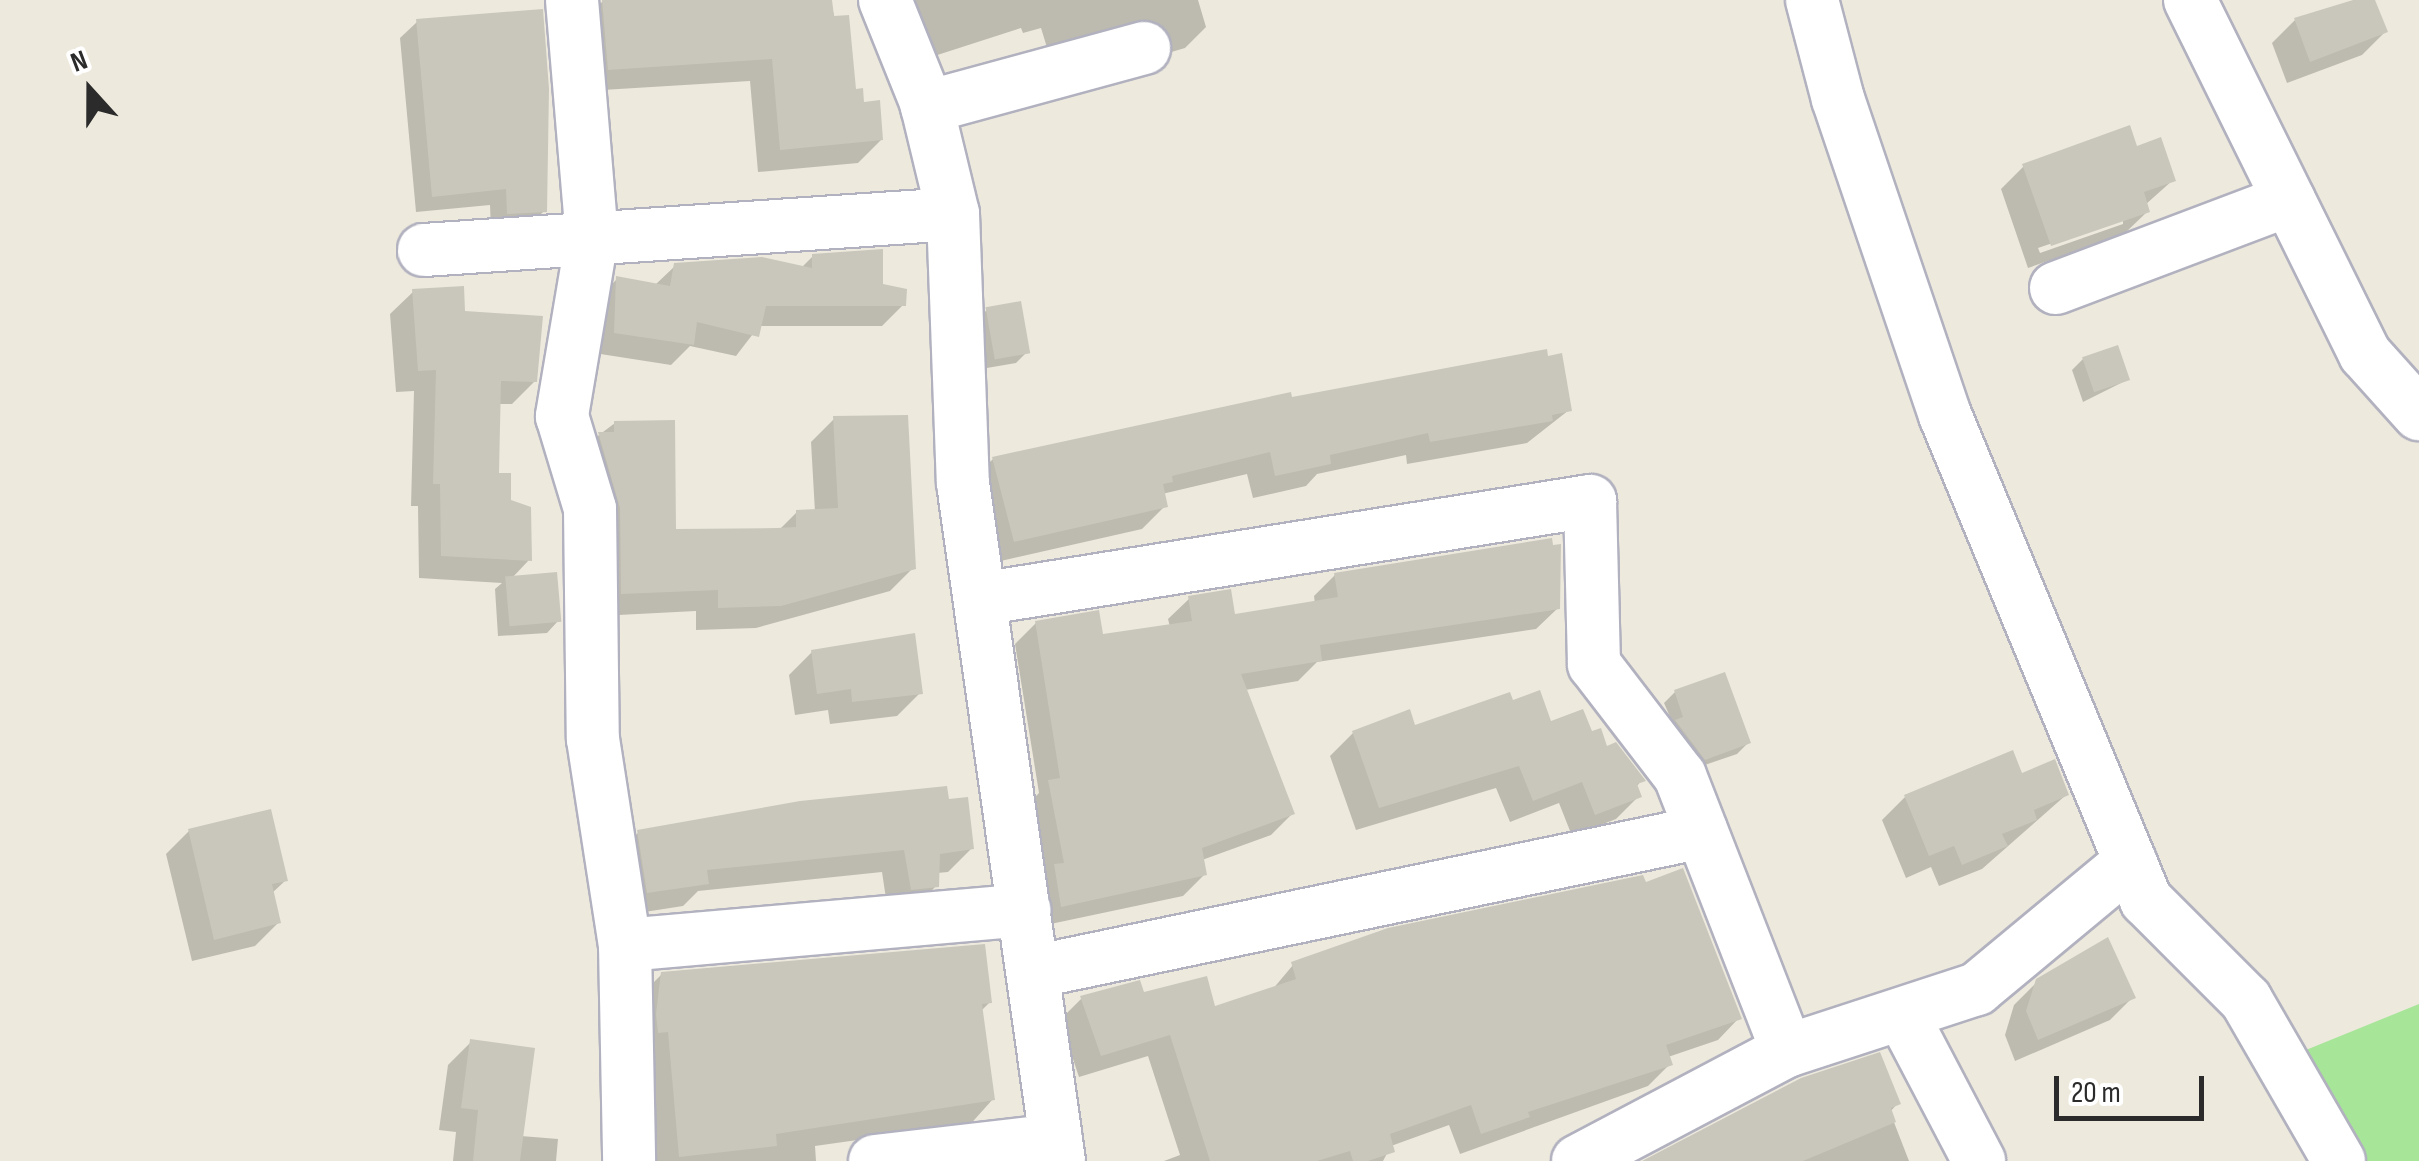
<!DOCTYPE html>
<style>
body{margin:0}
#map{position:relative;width:2419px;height:1161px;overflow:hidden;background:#ede9dd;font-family:"Sofia Sans Condensed",sans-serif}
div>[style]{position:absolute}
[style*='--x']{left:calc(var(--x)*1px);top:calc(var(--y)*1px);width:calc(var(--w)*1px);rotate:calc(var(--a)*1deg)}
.green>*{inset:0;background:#a7e599}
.shadow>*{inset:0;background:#0003}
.building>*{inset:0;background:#c9c7bc;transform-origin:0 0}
.roads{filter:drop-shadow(2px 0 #b1b1bf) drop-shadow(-2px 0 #b1b1bf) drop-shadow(0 2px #b1b1bf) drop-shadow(0 -2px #b1b1bf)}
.street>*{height:52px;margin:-26px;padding:0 26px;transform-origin:26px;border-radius:26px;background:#fff}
span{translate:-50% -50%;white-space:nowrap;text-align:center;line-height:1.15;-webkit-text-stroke:8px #fff;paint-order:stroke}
.north{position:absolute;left:40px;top:40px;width:100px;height:100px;-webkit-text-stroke:8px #fff;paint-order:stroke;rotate:339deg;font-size:28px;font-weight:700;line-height:40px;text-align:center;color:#2b2b2b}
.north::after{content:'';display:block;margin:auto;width:35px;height:45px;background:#2b2b2b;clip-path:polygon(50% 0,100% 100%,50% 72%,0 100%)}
.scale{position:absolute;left:2054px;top:1076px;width:150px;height:45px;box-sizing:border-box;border:5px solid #2b2b2b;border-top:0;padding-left:12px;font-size:30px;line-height:35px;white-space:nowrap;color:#2b2b2b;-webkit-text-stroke:8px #fff;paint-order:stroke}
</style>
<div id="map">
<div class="green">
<i style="clip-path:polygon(2419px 1004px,2419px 1161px,2367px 1161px,2301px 1052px)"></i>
</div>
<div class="shadow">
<i style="clip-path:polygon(830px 0,854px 91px,881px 140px,858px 163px,758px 172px,750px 81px,586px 91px,580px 24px,603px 1px)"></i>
<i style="clip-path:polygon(900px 0,1198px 0,1206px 27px,1185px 48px,1151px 58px,1049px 54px,1041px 28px,1023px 33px,1021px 28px,925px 59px)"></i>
<i style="clip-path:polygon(2361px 0,2373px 0,2385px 32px,2362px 55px,2287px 83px,2272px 43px,2295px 20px)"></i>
<i style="clip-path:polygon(417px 22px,544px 211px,528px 227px,491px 230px,490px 205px,416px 212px,400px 38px)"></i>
<i style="clip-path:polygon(evenodd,2135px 149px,2173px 180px,2145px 205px,2148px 211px,2124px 234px,2028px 268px,2001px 189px,2024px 166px,2135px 149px,2123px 219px,2123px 224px,2040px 253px,2038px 248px,2123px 219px)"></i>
<i style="clip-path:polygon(813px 256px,880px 286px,903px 305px,882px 326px,759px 326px,736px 356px,690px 346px,671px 365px,594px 353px,596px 300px,617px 279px,655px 285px,675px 266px,801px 268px)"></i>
<i style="clip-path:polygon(414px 291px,463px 313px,535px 381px,512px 404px,498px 404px,497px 475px,529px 560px,512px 578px,558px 621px,547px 633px,498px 636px,495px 589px,502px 583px,419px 578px,418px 506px,411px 506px,414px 391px,396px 392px,390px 314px)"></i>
<i style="clip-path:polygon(988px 309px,1027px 352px,1016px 363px,981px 369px,976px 320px)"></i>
<i style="clip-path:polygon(2083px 359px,2127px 380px,2083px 402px,2072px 370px)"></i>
<i style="clip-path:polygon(1290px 400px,1569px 410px,1527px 443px,1407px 464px,1406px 455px,1317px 474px,1306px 486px,1253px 498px,1247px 474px,1162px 494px,1165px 506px,1142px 529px,992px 563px,970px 482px,993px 459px)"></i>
<i style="clip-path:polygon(834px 419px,913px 568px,890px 591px,756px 628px,696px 630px,696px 611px,599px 616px,577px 458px,599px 435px,615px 423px,674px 531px,780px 529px,797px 512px,815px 512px,811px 442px)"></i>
<i style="clip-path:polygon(1335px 575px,1558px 608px,1536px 629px,1317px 662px,1298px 681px,1245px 690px,1292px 814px,1271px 835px,1202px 860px,1204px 875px,1183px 896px,1041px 926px,1028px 804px,1039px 793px,1015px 644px,1036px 623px,1101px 637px,1170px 627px,1168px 619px,1190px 598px,1233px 617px,1315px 604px,1314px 596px)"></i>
<i style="clip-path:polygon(812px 652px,920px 693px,897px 716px,830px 724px,828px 710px,795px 715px,789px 675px)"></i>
<i style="clip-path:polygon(1675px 692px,1748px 743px,1737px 754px,1693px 769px,1664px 703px)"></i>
<i style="clip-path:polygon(1512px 704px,1550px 724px,1590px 734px,1642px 780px,1636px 787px,1639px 796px,1616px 819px,1572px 836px,1559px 803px,1510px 822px,1496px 788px,1356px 830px,1330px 756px,1353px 733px,1414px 728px)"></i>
<i style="clip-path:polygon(2021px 776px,2066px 795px,1982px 869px,1939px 886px,1931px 867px,1906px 878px,1882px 820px,1905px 797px)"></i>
<i style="clip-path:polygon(947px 801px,971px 849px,948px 872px,937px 873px,936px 886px,913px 910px,888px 912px,882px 872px,698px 891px,683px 906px,625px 915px,616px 855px,639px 832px)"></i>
<i style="clip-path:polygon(189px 831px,286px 880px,271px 894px,278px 923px,255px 946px,192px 961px,166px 854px)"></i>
<i style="clip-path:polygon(1293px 965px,1739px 1018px,1718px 1040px,1668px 1057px,1670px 1064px,1648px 1086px,1460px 1154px,1449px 1125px,1391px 1146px,1383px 1161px,1164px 1161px,1180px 1155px,1148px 1056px,1079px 1077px,1060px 1020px,1082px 998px,1143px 995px,1213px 1009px,1272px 990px)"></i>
<i style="clip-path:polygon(662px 974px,990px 1002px,981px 1011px,993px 1099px,958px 1138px,914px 1132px,815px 1146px,816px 1161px,645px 1161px,644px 1145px,655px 1134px,641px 995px)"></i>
<i style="clip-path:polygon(2038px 981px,2133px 997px,2110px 1020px,2015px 1061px,2005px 1035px,2014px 1005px)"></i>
<i style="clip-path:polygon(471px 1042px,521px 1136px,558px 1139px,556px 1161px,453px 1161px,456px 1132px,439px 1130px,448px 1065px)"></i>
<i style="clip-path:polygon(1898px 1103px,1890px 1112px,1909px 1161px,1648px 1161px)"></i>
</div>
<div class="building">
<i style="clip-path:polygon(602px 0,832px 0,834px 16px,849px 15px,856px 89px,863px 88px,864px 102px,880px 100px,883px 140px,780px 150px,772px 59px,608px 70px)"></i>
<i style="clip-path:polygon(2353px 0,2375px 0,2388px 32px,2310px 62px,2294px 18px)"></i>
<i style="clip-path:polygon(543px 9px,549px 89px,547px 212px,507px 214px,506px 189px,432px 197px,416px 19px)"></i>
<i style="clip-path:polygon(2130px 125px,2137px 146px,2161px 137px,2176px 181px,2144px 192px,2150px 212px,2051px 246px,2022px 164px)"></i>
<i style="clip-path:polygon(883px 249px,883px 284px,907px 289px,906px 306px,766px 306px,759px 337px,697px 322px,694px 345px,614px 333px,616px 276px,670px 286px,674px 263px,762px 257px,812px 268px,812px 254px)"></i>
<i style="clip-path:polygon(464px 286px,465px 311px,543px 316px,537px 382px,501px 381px,499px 473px,511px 473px,511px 500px,531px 507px,532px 561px,441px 556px,440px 484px,433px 484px,436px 370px,418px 371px,412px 289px)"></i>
<i style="left:1021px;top:301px;width:53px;height:36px;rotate:80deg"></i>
<i style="left:2118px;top:345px;width:37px;height:38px;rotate:71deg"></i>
<i style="clip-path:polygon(1547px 349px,1548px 356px,1562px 353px,1572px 411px,1552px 415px,1553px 421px,1430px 442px,1428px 433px,1330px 455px,1331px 464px,1275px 476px,1270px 452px,1172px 476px,1173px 482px,1163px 484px,1168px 507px,1014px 542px,992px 457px,1291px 392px,1292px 397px)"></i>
<i style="clip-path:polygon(908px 415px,916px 569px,781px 606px,718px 608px,718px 590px,621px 594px,620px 508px,598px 432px,614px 432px,614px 421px,675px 420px,676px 529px,777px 528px,796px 527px,796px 510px,838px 508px,833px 416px)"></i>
<i style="clip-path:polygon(1552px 538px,1553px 545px,1561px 544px,1560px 609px,1320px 645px,1322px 661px,1241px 674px,1295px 814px,1202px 848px,1207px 875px,1061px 907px,1054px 864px,1064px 863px,1048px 780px,1060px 778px,1035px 621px,1099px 610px,1103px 634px,1192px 621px,1188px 596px,1231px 589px,1235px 614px,1338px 597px,1334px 573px)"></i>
<i style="left:557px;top:572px;width:50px;height:52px;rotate:85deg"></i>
<i style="clip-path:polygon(915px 633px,923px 694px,852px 702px,851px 689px,817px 694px,811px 650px)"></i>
<i style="clip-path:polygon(1725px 672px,1751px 743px,1705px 760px,1675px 720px,1683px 717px,1674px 690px)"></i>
<i style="clip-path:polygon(1540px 690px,1551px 721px,1583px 709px,1592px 731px,1601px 728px,1607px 746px,1616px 742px,1646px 781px,1637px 784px,1642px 797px,1595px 815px,1582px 782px,1533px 801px,1519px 766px,1379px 808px,1352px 731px,1410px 709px,1415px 725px,1510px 692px,1513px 700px)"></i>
<i style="clip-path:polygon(2013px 750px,2022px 773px,2055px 759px,2069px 795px,2034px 810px,2037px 820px,2002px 834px,2008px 846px,1962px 865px,1954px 846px,1929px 856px,1904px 795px)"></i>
<i style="clip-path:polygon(947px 786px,949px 799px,968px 797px,974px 849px,940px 854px,939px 887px,911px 890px,904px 850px,707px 870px,709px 884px,647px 893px,637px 830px,800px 801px)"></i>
<i style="clip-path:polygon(271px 809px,288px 881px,272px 884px,281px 923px,214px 940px,188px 829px)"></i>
<i style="clip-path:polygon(1683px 868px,1742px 1019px,1666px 1045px,1673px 1065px,1528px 1112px,1530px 1117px,1481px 1134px,1471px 1105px,1390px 1134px,1395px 1152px,1368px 1161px,1353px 1161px,1350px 1151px,1317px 1161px,1210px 1161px,1170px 1035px,1101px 1056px,1080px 996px,1140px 980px,1144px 992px,1207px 976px,1215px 1006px,1296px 979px,1291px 962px,1388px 928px,1643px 875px,1646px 882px)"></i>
<i style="clip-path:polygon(2108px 937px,2136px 998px,2038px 1040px,2026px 1011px,2036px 979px)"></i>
<i style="clip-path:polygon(985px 944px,992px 1003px,982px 1004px,995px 1100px,776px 1134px,777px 1146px,679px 1157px,668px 1032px,658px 1033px,656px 1014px,661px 972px)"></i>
<i style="clip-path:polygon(470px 1039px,535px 1048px,520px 1161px,473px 1161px,478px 1110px,461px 1108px)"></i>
<i style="clip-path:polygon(1880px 1052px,1901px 1104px,1891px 1108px,1896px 1122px,1803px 1161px,1642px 1161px,1801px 1078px)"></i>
</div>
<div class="roads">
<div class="street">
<i style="--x:572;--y:0;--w:239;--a:85.2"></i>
<i style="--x:592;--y:238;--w:181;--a:99.6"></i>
<i style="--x:562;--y:416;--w:97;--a:73.2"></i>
<i style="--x:590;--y:509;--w:230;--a:89.3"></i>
<i style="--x:593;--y:739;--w:208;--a:81.2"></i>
<i style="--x:625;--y:945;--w:216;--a:88.9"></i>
<i style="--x:885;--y:0;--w:110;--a:68.1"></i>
<i style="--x:926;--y:102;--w:115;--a:76.4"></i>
<i style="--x:953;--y:214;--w:269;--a:87.9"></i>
<i style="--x:963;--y:483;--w:685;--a:81.94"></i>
<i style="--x:1812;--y:0;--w:102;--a:75.3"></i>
<i style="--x:1838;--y:99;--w:334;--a:71.3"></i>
<i style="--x:1945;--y:415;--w:525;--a:67.49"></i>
<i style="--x:2146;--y:900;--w:141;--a:45"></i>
<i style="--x:2246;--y:1000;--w:186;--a:60"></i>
<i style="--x:2190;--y:0;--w:395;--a:63.7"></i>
<i style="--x:2365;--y:354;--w:81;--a:48"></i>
<i style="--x:927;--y:107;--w:225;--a:-15.2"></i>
<i style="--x:424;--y:250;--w:530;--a:-3.89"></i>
<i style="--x:2056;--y:288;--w:249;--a:-20.7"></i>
<i style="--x:980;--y:599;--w:618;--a:-9.13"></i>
<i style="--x:1590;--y:501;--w:163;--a:88.6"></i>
<i style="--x:1594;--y:664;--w:141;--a:52.5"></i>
<i style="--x:1680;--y:776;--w:295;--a:68.7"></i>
<i style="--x:625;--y:945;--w:401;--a:-5"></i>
<i style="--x:1033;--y:972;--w:683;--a:-11.82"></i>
<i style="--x:1903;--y:1016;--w:164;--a:62.3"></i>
<i style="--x:875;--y:1161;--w:182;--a:-6.6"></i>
<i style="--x:1578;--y:1161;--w:236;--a:-27.8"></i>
<i style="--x:1787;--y:1051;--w:200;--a:-18.1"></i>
<i style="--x:1977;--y:989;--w:199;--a:-39.7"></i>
</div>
</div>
<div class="north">N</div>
<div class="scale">20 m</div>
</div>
